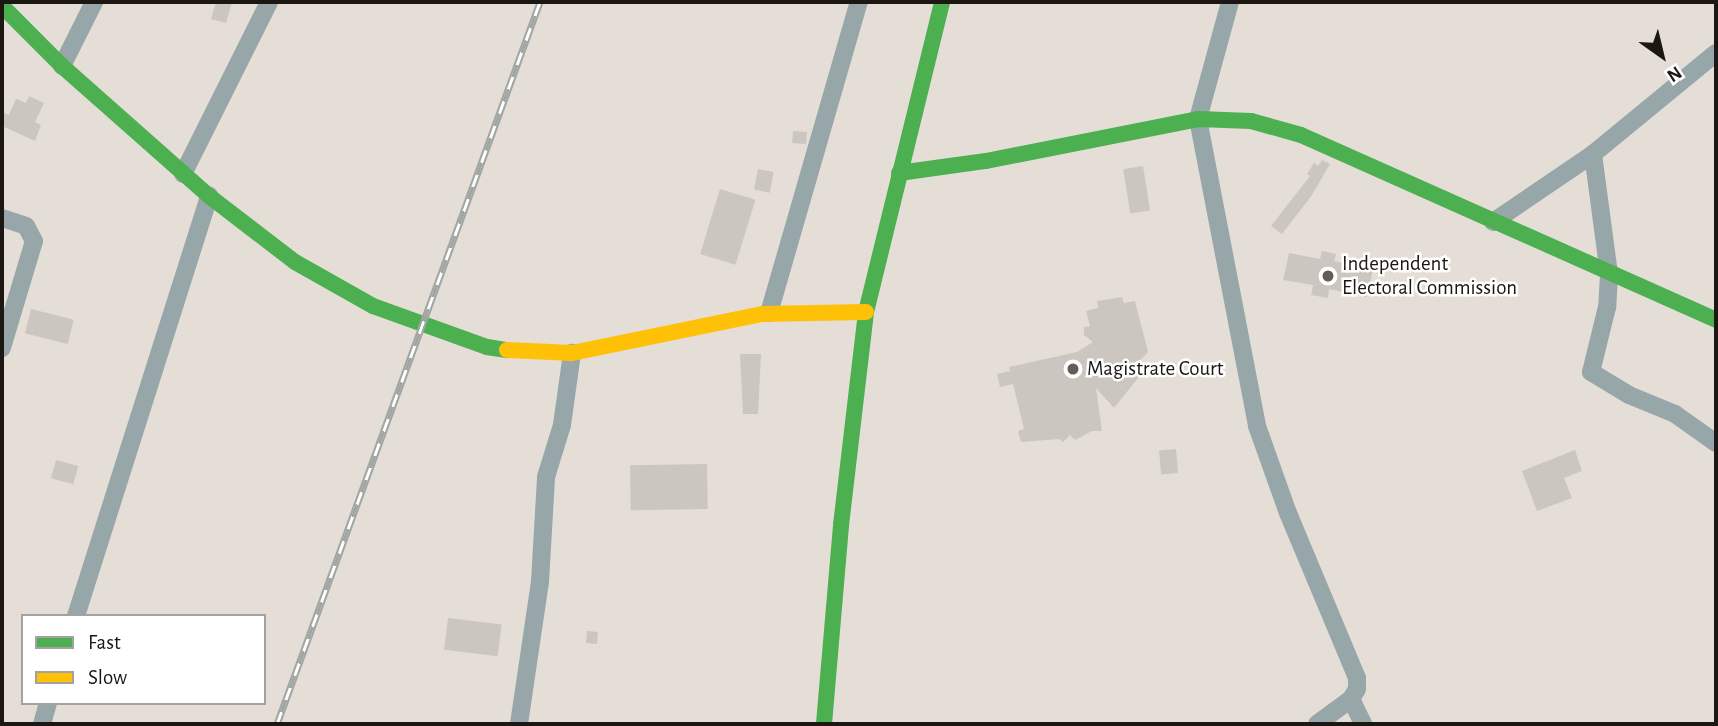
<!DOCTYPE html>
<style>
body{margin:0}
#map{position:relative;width:1718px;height:726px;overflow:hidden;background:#e4ded7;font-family:"Alegreya Sans",sans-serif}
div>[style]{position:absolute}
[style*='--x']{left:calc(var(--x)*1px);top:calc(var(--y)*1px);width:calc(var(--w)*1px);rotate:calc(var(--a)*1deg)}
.building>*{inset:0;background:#ccc6c1;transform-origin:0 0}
.street>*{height:18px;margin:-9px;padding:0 9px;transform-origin:9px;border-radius:9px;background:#97a7a9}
.fast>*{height:16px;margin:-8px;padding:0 8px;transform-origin:8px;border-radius:8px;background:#4caf50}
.slow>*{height:16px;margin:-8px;padding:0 8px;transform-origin:8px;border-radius:8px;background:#ffc107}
.rail>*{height:7px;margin-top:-3.5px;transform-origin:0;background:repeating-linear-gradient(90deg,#fff 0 13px,#9fa6a4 0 26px);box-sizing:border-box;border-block:2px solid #9fa6a4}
.dots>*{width:19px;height:19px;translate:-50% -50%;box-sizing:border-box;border:4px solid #fff;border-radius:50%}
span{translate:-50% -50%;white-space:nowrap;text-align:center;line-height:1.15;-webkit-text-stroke:5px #fff;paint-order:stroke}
.poi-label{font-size:21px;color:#1c1713}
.left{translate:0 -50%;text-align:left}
.frame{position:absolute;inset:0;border:4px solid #1c1713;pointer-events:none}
.legend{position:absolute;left:21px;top:614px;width:245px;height:91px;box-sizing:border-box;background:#fff;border:2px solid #a4a2a1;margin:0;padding:9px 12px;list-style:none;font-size:21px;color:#1c1713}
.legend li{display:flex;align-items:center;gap:14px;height:35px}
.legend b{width:35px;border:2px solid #a4a2a1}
.north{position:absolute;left:1627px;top:21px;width:70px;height:70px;-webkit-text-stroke:5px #fff;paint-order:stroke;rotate:146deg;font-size:19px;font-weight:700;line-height:28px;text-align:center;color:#1c1713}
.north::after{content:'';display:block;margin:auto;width:24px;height:32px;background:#1c1713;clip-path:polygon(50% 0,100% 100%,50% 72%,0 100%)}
</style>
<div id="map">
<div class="building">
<i style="clip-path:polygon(216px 2px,232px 2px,226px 23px,211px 19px)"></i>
<i style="clip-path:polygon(29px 96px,44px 103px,35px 122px,41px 125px,35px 141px,2px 126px,2px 112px,9px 115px,16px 99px,26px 103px)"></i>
<i style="left:793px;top:131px;width:14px;height:12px;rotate:4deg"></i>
<i style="clip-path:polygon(1322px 160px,1330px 164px,1312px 195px,1282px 234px,1271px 226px,1310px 176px,1307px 174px,1314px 163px,1318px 166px)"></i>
<i style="left:1143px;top:166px;width:45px;height:20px;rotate:81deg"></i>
<i style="left:758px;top:169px;width:16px;height:21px;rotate:11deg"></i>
<i style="left:720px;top:189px;width:37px;height:68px;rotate:17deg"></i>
<i style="clip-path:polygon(1322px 251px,1336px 254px,1334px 261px,1373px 269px,1367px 297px,1329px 289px,1328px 298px,1311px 295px,1313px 285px,1283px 280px,1289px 253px,1320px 259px)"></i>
<i style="clip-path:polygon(1122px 297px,1124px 303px,1135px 301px,1148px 352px,1134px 367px,1142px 373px,1114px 408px,1096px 388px,1102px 431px,1092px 431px,1075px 440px,1070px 435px,1063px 442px,1059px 439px,1021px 442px,1018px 431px,1024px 429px,1013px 384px,1000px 387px,997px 374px,1010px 371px,1009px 367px,1077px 352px,1093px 342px,1084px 335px,1084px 327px,1090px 326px,1086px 311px,1098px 308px,1097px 301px)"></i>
<i style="left:31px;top:309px;width:44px;height:25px;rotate:14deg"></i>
<i style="clip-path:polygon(740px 354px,761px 354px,758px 414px,743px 414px)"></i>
<i style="left:1176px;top:449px;width:24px;height:17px;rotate:85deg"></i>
<i style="clip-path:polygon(1575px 450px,1582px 471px,1564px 478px,1572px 498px,1537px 511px,1522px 471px)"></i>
<i style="left:56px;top:460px;width:23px;height:19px;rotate:15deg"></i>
<i style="left:707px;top:464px;width:45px;height:77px;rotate:89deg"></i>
<i style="left:448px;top:618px;width:54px;height:32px;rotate:7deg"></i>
<i style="left:587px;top:631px;width:11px;height:12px;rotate:5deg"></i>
</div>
<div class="street">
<i style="--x:1230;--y:2;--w:121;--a:105.3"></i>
<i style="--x:1198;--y:119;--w:313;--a:79.1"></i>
<i style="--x:1257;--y:426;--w:92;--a:70.4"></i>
<i style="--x:1288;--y:513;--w:179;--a:67.3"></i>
<i style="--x:1357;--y:678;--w:11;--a:90"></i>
<i style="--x:1357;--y:689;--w:12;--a:121"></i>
<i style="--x:1351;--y:699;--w:42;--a:143.7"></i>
<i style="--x:62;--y:66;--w:72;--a:-63.4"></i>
<i style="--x:1593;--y:154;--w:121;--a:82.4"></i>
<i style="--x:1609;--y:274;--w:33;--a:93"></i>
<i style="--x:1607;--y:307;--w:67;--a:103.8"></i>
<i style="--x:1591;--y:372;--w:44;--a:31.2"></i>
<i style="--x:1629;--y:395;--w:50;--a:22.4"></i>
<i style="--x:1675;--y:414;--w:50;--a:35.3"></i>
<i style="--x:183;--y:174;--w:192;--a:-63.4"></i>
<i style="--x:2;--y:218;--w:25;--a:18"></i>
<i style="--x:26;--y:226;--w:17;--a:62"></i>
<i style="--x:34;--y:241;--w:112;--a:106.7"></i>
<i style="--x:1493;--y:222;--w:121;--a:-34.2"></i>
<i style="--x:1593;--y:154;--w:159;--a:-39.4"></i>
<i style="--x:769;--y:313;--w:324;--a:-73.9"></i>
<i style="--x:76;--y:616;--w:441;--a:-72.4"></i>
<i style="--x:1351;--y:699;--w:28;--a:64"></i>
<i style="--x:42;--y:724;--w:22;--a:-74"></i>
<i style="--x:519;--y:724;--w:144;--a:-81.6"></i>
<i style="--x:540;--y:582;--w:105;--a:-86.7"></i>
<i style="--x:546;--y:477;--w:54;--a:-72.9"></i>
<i style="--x:562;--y:425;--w:73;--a:-82.1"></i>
</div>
<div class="fast">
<i style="--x:2;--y:6;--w:85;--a:45"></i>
<i style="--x:62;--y:66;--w:196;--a:41.5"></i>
<i style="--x:209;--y:196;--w:108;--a:37.5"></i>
<i style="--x:295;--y:262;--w:90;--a:29.4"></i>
<i style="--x:373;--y:306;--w:121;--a:19.8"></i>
<i style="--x:487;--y:347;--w:20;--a:9"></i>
<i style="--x:899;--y:173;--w:88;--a:-7.9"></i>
<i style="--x:986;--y:161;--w:216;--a:-11.2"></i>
<i style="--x:1198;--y:119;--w:53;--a:2.2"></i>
<i style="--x:1251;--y:121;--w:52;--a:15.6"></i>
<i style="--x:1301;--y:135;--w:454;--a:24"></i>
<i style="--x:824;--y:724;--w:200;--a:-85.1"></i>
<i style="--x:841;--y:525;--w:214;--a:-83.3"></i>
<i style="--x:866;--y:312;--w:319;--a:-76.2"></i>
</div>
<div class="slow">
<i style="--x:507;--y:350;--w:65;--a:2.6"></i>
<i style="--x:572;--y:353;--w:194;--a:-11.6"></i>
<i style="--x:762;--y:314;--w:104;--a:-1.1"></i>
</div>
<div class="rail">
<i style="--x:277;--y:724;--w:768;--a:-69.99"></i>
</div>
<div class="dots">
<i style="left:1328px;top:276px;background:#625d58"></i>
<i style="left:1073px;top:369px;background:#625d58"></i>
</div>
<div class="poi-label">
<span class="left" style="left:1342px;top:276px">Independent<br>Electoral Commission</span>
<span class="left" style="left:1087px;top:369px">Magistrate Court</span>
</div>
<div class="frame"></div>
<ul class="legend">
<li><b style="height:9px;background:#4caf50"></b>Fast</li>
<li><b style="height:9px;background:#ffc107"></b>Slow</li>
</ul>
<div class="north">N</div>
</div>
